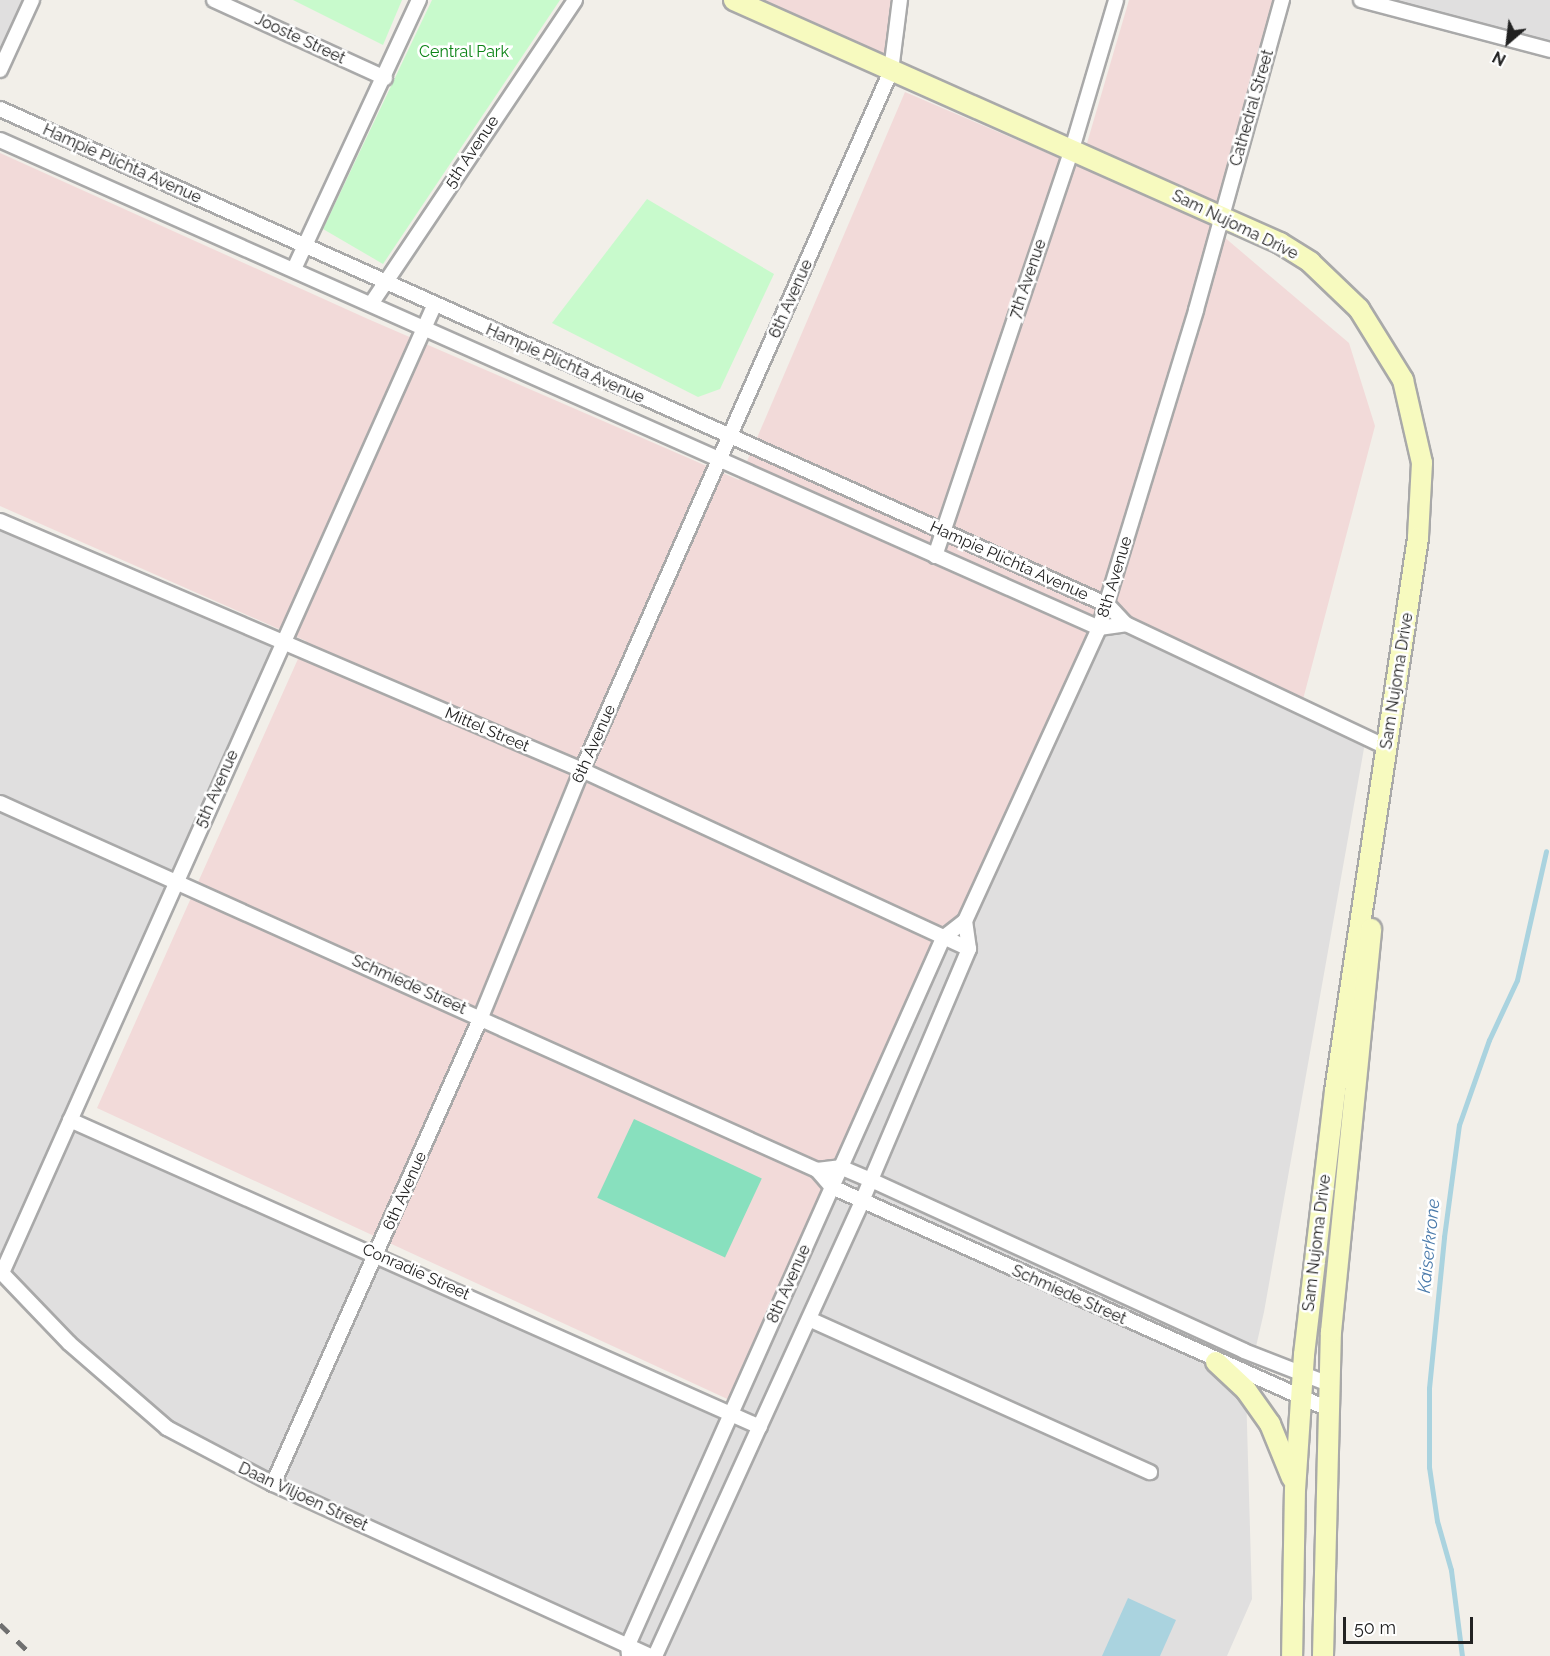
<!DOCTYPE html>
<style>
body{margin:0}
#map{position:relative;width:1550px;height:1656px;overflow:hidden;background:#f2efe9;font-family:Raleway,sans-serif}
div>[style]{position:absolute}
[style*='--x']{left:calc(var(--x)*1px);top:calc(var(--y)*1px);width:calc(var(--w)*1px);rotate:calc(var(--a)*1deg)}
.residential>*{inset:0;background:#e0dfdf}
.commercial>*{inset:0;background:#f2dad9}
.park>*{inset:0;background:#c8facc}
.pitch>*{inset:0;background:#88e0be;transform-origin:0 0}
.water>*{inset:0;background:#aad3df}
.stream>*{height:5px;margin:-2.5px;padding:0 2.5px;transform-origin:2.5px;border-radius:2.5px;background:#aad3df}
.roads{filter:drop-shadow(2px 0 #a9a9a9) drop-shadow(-2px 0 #a9a9a9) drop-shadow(0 2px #a9a9a9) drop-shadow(0 -2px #a9a9a9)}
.minor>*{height:14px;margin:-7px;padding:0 7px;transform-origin:7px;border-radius:7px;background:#fff}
.secondary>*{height:20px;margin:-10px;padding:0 10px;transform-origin:10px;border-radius:10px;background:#f7fabf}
.rail>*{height:4.5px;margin-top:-2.25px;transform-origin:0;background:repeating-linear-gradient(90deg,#707070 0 12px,transparent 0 24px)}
span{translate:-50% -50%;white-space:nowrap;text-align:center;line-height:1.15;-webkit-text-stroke:5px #fff;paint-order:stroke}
.street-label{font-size:16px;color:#222}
.park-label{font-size:16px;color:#0c8416}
.water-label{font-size:18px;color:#4a7aab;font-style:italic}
.north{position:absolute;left:1478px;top:12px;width:60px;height:60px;-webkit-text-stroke:4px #fff;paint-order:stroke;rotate:208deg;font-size:16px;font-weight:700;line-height:24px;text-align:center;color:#222}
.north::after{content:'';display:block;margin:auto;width:21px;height:27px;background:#222;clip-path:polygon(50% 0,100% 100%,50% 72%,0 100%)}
.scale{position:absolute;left:1343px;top:1617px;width:130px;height:27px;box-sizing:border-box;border:3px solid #222;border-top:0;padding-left:8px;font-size:18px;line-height:21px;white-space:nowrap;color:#222;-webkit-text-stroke:4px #fff;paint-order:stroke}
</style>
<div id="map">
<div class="residential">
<i style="clip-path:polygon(0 0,32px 0,0 70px)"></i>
<i style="clip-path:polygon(1361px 0,1550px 0,1550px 52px)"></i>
<i style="clip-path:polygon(0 521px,281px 643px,71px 1120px,730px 1415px,817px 1170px,1099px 628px,1126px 624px,1366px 737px,1264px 1312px,1246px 1390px,1252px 1599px,1227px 1656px,629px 1656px,627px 1644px,167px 1428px,0 1271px)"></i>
</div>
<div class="commercial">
<i style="clip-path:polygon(734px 0,900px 0,891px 71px)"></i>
<i style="clip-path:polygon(1129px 0,1282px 0,1217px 231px,1349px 343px,1375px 426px,1301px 707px,1126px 624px,1108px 605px,965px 921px,943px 938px,736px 1403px,97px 1108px,306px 641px,0 506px,0 153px,368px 319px,739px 480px,905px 92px,1080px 167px)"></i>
</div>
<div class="park">
<i style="clip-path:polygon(293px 0,402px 0,383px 45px)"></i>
<i style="clip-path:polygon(432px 0,560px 0,383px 264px,323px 229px)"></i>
<i style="clip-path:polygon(647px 199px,774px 274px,720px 389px,698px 397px,552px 323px)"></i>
</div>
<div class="pitch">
<i style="left:634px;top:1119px;width:141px;height:87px;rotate:25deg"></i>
</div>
<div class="water">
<i style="clip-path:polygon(1128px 1598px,1176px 1620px,1160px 1656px,1102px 1656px)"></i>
</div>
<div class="stream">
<i style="--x:1462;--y:1656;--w:87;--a:-97.3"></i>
<i style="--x:1451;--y:1570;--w:51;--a:-105.9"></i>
<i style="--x:1437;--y:1521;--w:55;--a:-98.4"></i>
<i style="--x:1429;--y:1467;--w:79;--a:-90"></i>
<i style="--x:1429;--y:1388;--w:152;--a:-84.3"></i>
<i style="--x:1444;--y:1237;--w:113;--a:-82.4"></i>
<i style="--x:1459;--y:1125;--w:90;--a:-70.6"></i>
<i style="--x:1489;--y:1040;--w:66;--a:-65"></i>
<i style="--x:1517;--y:980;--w:132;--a:-77.3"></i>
</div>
<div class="roads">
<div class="minor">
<i style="--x:214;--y:0;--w:188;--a:24.5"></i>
<i style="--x:1361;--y:0;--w:196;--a:14.8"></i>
<i style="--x:0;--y:70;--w:77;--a:-65.4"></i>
<i style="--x:0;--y:109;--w:1214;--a:24.12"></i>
<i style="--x:1108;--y:605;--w:26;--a:47"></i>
<i style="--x:1126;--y:624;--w:288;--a:25.3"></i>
<i style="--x:0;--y:140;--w:1202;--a:23.94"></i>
<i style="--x:1099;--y:628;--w:27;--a:-8"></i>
<i style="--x:294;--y:269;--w:297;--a:-65.1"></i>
<i style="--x:371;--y:304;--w:366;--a:-56.1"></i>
<i style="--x:0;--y:521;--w:633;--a:23.16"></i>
<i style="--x:582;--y:770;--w:426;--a:24.8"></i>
<i style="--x:935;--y:556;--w:429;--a:-71.4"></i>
<i style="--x:1072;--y:149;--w:155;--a:-73.5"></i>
<i style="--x:0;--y:803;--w:896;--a:24.19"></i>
<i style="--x:817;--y:1170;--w:23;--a:49"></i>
<i style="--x:832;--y:1187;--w:543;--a:24.11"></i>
<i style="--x:70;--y:1120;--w:755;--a:23.99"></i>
<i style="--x:817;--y:1170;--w:23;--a:-7"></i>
<i style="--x:840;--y:1167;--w:34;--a:23"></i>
<i style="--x:871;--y:1180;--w:410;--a:24.6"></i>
<i style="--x:1244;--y:1351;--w:91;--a:21.2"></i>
<i style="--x:0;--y:1271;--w:100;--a:46.2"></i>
<i style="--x:69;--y:1343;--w:130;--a:40.9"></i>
<i style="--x:167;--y:1428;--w:120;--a:27.8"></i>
<i style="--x:273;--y:1484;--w:415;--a:24.5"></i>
<i style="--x:2;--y:1273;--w:1059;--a:-65.93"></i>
<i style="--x:809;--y:1319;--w:374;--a:24.2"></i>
<i style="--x:273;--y:1484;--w:511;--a:-65.99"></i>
<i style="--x:481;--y:1017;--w:267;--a:-67.8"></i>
<i style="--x:582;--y:770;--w:764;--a:-66.15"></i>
<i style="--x:891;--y:71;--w:72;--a:-82.8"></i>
<i style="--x:629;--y:1656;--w:11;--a:-95"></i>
<i style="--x:628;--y:1645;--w:774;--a:-65.98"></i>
<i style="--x:943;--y:938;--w:28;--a:-38"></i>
<i style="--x:965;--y:921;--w:322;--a:-65.4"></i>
<i style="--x:1099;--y:628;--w:332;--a:-73"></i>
<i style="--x:1196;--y:310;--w:322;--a:-74.5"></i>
<i style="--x:655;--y:1656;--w:500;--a:-65.5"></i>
<i style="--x:862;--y:1201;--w:274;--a:-67"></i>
<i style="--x:969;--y:949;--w:28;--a:-98"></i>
</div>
<div class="secondary">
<i style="--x:734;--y:0;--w:598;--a:23.99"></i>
<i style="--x:1280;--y:243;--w:36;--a:32"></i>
<i style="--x:1310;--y:262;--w:68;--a:43.8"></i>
<i style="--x:1359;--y:309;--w:84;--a:58.2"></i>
<i style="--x:1403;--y:380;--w:85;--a:77.1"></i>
<i style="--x:1422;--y:463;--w:75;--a:93.1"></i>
<i style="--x:1418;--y:538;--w:559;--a:98.54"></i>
<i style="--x:1335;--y:1091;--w:266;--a:96.7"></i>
<i style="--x:1304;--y:1355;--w:134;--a:93.8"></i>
<i style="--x:1295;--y:1489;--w:167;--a:91"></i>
<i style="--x:1216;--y:1362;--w:41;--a:43"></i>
<i style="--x:1246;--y:1390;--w:42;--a:54.8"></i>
<i style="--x:1270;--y:1424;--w:58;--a:67.8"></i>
<i style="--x:1323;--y:1656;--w:324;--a:-88.6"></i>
<i style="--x:1331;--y:1332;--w:405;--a:-84.3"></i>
</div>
</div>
<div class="rail">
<i style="--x:0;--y:1624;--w:46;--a:44.1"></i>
</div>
<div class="street-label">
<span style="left:300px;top:39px;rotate:25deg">Jooste Street</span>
<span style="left:1252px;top:108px;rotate:-74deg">Cathedral Street</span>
<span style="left:472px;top:152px;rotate:-56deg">5th Avenue</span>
<span style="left:122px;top:164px;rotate:24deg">Hampie Plichta Avenue</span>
<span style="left:1235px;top:225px;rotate:26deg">Sam Nujoma Drive</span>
<span style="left:1028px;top:279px;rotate:-71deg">7th Avenue</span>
<span style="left:791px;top:299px;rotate:-66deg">6th Avenue</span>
<span style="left:565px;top:364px;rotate:24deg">Hampie Plichta Avenue</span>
<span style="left:1009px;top:561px;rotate:24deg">Hampie Plichta Avenue</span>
<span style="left:1115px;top:577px;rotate:-73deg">8th Avenue</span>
<span style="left:1397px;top:681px;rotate:-81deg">Sam Nujoma Drive</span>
<span style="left:487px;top:730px;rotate:23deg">Mittel Street</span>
<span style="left:594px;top:744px;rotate:-66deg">6th Avenue</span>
<span style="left:217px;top:789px;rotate:-66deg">5th Avenue</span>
<span style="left:409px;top:985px;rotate:24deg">Schmiede Street</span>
<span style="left:405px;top:1191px;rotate:-66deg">6th Avenue</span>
<span style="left:1317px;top:1243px;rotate:-83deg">Sam Nujoma Drive</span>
<span style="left:416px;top:1272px;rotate:24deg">Conradie Street</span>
<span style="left:789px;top:1284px;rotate:-66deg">8th Avenue</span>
<span style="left:1069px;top:1295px;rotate:24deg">Schmiede Street</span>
<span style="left:303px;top:1497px;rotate:25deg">Daan Viljoen Street</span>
</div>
<div class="park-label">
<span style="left:464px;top:52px">Central Park</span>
</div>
<div class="water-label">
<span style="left:1429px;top:1246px;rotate:-84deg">Kaiserkrone</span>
</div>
<div class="north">N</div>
<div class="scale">50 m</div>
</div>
